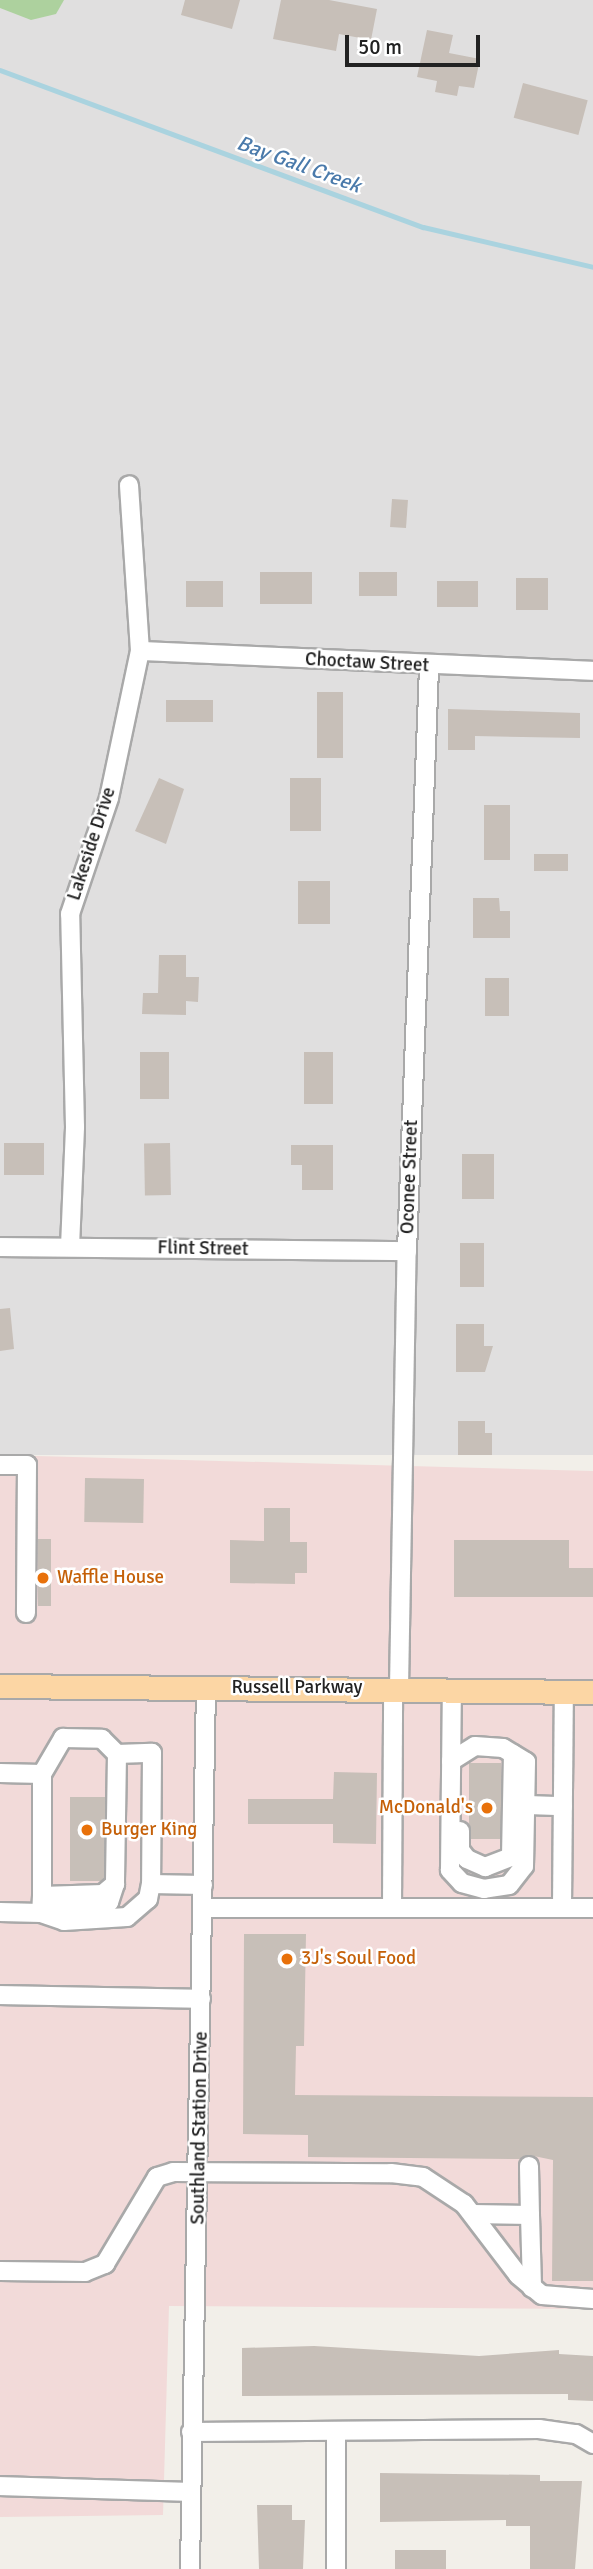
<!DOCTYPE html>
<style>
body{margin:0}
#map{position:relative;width:593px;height:2569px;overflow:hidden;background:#f2efe9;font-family:Signika,sans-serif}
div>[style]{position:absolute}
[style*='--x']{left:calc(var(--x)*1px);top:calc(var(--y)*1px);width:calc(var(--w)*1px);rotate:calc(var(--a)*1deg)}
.residential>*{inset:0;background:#e0dfdf;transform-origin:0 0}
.commercial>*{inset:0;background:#f2dad9}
.forest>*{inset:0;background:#add19e}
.stream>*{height:5px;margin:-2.5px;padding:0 2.5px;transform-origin:2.5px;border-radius:2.5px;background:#aad3df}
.building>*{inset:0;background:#c7bfb8;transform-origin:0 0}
.roads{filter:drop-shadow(2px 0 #a9a9a9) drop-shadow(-2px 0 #a9a9a9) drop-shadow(0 2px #a9a9a9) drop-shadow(0 -2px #a9a9a9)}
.minor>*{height:18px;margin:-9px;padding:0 9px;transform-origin:9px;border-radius:9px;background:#fff}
.major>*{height:23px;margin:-11.5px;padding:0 11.5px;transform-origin:11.5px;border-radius:11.5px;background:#fcd6a4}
.dots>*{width:19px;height:19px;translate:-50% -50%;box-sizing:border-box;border:4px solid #fff;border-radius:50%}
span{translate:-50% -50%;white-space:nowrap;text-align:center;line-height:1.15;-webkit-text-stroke:5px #fff;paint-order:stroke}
.street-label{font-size:19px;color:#222}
.food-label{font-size:19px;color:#c56008}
.left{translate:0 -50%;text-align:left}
.right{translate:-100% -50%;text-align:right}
.water-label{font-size:21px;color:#4a7aab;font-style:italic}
.scale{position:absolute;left:345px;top:35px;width:135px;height:32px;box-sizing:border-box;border:4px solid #222;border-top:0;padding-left:9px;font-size:21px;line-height:24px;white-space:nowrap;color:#222;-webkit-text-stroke:5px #fff;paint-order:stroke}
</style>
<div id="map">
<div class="residential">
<i style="left:0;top:0;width:593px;height:1455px"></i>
</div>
<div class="commercial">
<i style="clip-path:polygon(0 1455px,593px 1471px,593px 2309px,169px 2306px,163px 2515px,0 2517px)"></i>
</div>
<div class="forest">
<i style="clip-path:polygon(0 0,64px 0,56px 14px,31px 20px,0 8px)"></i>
</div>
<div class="stream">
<i style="--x:0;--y:70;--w:451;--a:20.4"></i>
<i style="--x:423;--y:227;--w:175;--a:13.2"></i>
</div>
<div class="building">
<i style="clip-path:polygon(185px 0,240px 0,232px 29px,181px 15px)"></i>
<i style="clip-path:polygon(281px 0,329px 0,377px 9px,371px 40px,339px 34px,336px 51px,273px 39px)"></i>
<i style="clip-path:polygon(427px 30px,453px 35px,449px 53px,480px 59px,474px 88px,459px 86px,457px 96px,435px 92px,437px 81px,417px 77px)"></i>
<i style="left:523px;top:83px;width:67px;height:36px;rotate:15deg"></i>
<i style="left:392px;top:499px;width:16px;height:28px;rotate:4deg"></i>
<i style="left:260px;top:572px;width:52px;height:32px"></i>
<i style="left:359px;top:572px;width:38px;height:24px"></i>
<i style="left:516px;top:578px;width:32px;height:32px"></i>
<i style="left:186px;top:581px;width:37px;height:26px"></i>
<i style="left:437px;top:581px;width:41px;height:26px"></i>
<i style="left:317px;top:692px;width:26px;height:66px"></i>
<i style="left:166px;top:700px;width:47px;height:22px"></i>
<i style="clip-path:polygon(448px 709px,580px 713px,580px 738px,475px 736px,475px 750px,448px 750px)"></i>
<i style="clip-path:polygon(159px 778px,184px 789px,166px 844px,135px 831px)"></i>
<i style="left:290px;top:778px;width:31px;height:53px"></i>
<i style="left:484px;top:805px;width:26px;height:55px"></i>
<i style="left:534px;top:854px;width:34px;height:17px"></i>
<i style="left:298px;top:881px;width:32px;height:43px"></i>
<i style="clip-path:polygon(473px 898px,499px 898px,500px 911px,510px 911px,510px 938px,473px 938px)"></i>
<i style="clip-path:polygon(159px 955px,186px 955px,186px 977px,199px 977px,198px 1002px,186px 1001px,186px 1015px,142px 1014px,143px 993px,158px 993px)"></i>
<i style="left:485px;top:978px;width:24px;height:38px"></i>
<i style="left:140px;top:1052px;width:29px;height:47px"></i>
<i style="left:304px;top:1052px;width:29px;height:52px"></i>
<i style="left:4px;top:1143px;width:40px;height:32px"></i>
<i style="left:170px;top:1143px;width:52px;height:26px;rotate:89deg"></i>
<i style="clip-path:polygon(291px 1145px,333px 1145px,333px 1190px,302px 1190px,302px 1165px,291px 1165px)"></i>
<i style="left:462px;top:1154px;width:32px;height:45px"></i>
<i style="left:460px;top:1243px;width:24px;height:44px"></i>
<i style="clip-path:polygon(10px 1308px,14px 1349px,0 1351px,0 1309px)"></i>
<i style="clip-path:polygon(456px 1324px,484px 1324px,484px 1346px,493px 1346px,485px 1372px,456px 1372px)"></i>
<i style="clip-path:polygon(458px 1421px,485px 1421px,485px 1433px,492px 1433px,492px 1455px,458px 1455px)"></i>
<i style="left:85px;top:1478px;width:59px;height:44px;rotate:1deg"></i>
<i style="clip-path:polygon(264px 1508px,290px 1508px,290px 1542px,307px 1542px,307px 1573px,295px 1573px,295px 1584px,230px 1583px,230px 1540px,264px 1541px)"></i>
<i style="left:38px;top:1539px;width:13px;height:67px"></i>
<i style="clip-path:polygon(454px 1540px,569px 1540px,569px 1568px,593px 1568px,593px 1597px,454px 1597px)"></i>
<i style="left:469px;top:1763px;width:32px;height:76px"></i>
<i style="clip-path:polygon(334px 1772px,377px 1773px,376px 1844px,333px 1843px,333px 1824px,248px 1824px,248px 1799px,333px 1799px)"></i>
<i style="left:70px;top:1797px;width:35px;height:84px"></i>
<i style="clip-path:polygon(244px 1934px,306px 1934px,304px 2046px,296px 2046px,295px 2095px,593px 2097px,593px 2281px,552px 2281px,553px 2160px,529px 2155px,520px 2159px,308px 2157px,308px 2135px,243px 2134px)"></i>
<i style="clip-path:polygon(314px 2346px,479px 2356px,559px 2350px,559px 2354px,593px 2356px,593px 2401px,568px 2400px,568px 2394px,242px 2396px,242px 2348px)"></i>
<i style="clip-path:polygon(380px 2473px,540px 2475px,540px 2481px,582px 2481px,575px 2569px,530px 2569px,530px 2526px,506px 2526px,506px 2520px,380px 2522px)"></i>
<i style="clip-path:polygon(257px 2505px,292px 2505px,292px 2520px,305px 2520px,303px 2569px,259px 2569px)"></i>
<i style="left:395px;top:2550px;width:51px;height:19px"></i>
</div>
<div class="roads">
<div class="minor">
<i style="--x:140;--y:651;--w:453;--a:2.5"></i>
<i style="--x:0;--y:1247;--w:407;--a:0.6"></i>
<i style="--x:70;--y:1247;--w:120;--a:-87.6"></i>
<i style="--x:75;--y:1127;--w:213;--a:-91.3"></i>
<i style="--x:70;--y:914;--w:122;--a:-71.4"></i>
<i style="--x:109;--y:798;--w:150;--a:-78.1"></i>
<i style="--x:140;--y:651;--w:166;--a:-93.8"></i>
<i style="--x:0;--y:1465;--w:27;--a:0"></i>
<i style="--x:27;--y:1465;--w:148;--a:90.4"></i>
<i style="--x:399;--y:1688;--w:437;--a:-89"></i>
<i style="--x:407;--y:1251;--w:584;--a:-87.84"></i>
<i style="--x:117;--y:1754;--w:35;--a:-2"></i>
<i style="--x:152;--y:1753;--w:131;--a:90.4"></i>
<i style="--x:151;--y:1884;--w:52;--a:1.1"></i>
<i style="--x:451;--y:1761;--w:28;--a:-32"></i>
<i style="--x:475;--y:1746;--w:28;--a:4"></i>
<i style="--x:503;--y:1748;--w:27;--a:31"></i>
<i style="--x:526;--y:1762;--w:104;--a:91.1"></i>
<i style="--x:524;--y:1866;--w:24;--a:128"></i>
<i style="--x:509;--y:1885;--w:25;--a:171"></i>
<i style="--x:484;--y:1889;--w:23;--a:-165"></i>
<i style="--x:462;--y:1883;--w:18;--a:-133"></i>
<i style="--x:450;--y:1870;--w:181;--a:-89.4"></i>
<i style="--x:0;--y:1773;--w:42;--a:1.4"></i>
<i style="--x:42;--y:1774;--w:122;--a:90"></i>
<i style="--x:42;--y:1896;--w:17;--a:93"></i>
<i style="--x:41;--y:1913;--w:41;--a:-178.6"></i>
<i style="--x:42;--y:1774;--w:42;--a:-59.7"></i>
<i style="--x:63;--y:1738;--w:39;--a:1"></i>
<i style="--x:102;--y:1739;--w:21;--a:45"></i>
<i style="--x:117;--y:1754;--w:130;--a:90.9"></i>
<i style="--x:115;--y:1884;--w:19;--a:108"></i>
<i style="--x:109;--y:1902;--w:48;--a:172.9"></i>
<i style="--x:61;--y:1908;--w:13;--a:-132"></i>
<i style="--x:528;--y:1805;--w:35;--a:2"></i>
<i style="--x:460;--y:1831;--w:19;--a:90"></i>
<i style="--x:460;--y:1850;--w:11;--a:52"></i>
<i style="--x:467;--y:1859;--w:20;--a:24"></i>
<i style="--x:485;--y:1867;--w:28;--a:-21"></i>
<i style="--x:511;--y:1857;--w:103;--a:-88.9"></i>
<i style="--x:42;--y:1896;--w:61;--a:-1.9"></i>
<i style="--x:103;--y:1894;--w:16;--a:-40"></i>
<i style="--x:203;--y:1908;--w:390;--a:0"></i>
<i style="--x:392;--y:1908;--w:220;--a:-89.7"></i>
<i style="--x:562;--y:1908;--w:217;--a:-89.5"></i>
<i style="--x:41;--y:1913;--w:24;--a:19"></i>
<i style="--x:64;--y:1921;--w:63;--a:-3.6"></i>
<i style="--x:127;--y:1917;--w:28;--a:-41"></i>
<i style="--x:148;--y:1899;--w:15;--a:-79"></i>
<i style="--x:0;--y:1995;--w:201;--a:1.1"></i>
<i style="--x:473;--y:2214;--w:57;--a:1"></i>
<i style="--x:530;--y:2215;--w:49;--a:-91.2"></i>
<i style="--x:530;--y:2215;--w:73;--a:88.4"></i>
<i style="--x:0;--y:2271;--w:85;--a:0.7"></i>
<i style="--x:85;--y:2272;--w:22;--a:-22"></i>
<i style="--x:105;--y:2264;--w:101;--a:-59.1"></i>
<i style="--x:157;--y:2177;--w:17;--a:-17"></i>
<i style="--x:173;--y:2172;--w:218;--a:0.3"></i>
<i style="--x:391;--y:2173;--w:32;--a:7"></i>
<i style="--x:423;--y:2177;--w:49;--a:33.4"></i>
<i style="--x:464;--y:2204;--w:89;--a:52.7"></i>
<i style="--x:518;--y:2275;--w:31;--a:40"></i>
<i style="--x:542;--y:2295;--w:51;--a:4.5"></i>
<i style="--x:191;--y:2432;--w:348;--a:-0.5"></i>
<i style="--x:539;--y:2429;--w:37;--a:8"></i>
<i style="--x:576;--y:2434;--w:20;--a:30"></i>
<i style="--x:336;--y:2432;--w:137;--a:90"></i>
<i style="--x:0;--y:2486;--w:191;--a:1.8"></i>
<i style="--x:190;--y:2569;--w:881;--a:-88.96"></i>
</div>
<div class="major">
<i style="--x:0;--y:1686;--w:593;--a:0.58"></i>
</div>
</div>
<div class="dots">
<i style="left:43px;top:1578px;background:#e8710a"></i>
<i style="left:487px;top:1808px;background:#e8710a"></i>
<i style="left:87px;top:1830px;background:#e8710a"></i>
<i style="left:287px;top:1959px;background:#e8710a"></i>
</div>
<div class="street-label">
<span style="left:367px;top:663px;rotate:3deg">Choctaw Street</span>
<span style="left:92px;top:844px;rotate:-72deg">Lakeside Drive</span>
<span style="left:410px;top:1177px;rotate:-88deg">Oconee Street</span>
<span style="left:203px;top:1249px;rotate:1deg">Flint Street</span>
<span style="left:297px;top:1688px">Russell Parkway</span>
<span style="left:200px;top:2128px;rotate:-89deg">Southland Station Drive</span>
</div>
<div class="food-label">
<span class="left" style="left:57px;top:1578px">Waffle House</span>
<span class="right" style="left:473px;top:1808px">McDonald's</span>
<span class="left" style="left:101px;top:1830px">Burger King</span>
<span class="left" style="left:301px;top:1959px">3J's Soul Food</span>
</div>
<div class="water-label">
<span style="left:299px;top:164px;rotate:20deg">Bay Gall Creek</span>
</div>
<div class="scale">50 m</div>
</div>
